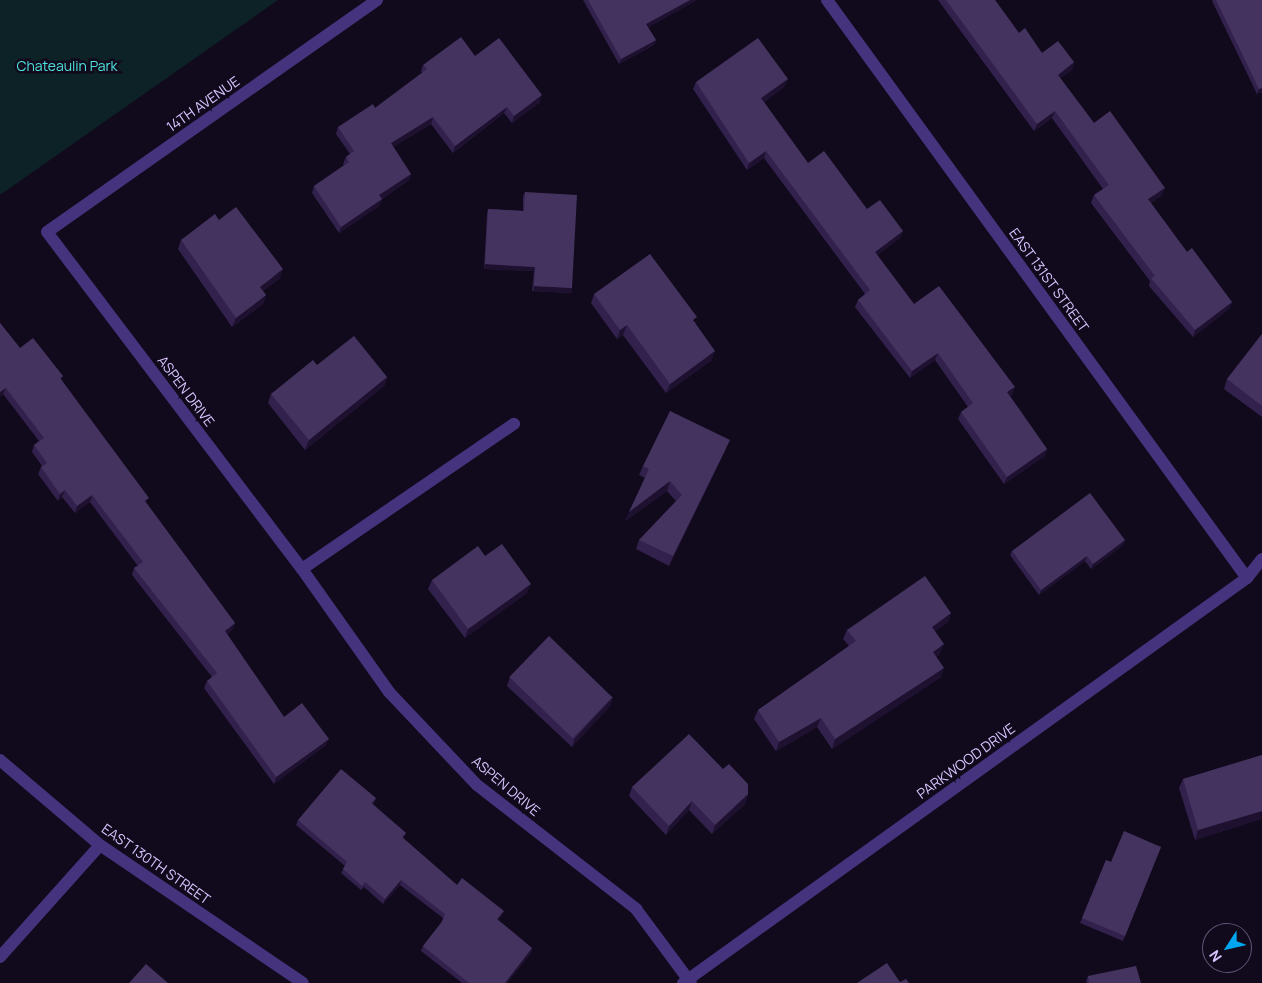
<!DOCTYPE html>
<style>
body{margin:0}
#map{position:relative;width:1262px;height:983px;overflow:hidden;background:#110a1c;font-family:Manrope,sans-serif}
div>[style]{position:absolute}
[style*='--x']{left:calc(var(--x)*1px);top:calc(var(--y)*1px);width:calc(var(--w)*1px);rotate:calc(var(--a)*1deg)}
.green>*{inset:0;background:#0d2226}
.minor>*{height:12px;margin:-6px;padding:0 6px;transform-origin:6px;border-radius:6px;background:#45337d}
.wall>*{inset:0;background:#32214c}
.shaded-wall>*{inset:0;background:#1e1130;transform-origin:0 0}
.building>*{inset:0;background:#44335f;transform-origin:0 0}
span{translate:-50% -50%;white-space:nowrap;text-align:center;line-height:1.15;-webkit-text-stroke:5px #110a1c;paint-order:stroke}
.park-label{font-size:14px;color:#4de3dc}
.street-label{font-size:14px;color:#d8c5ff}
.north{position:absolute;left:1202px;top:923px;width:50px;height:50px;box-sizing:border-box;background:#110a1c;border:1px solid #615577;border-radius:50%;rotate:235deg;font-size:14px;font-weight:700;line-height:20px;text-align:center;color:#d8c5ff}
.north::after{content:'';display:block;margin:auto;width:18px;height:22px;background:#00a7f0;clip-path:polygon(50% 0,100% 100%,50% 72%,0 100%)}
</style>
<div id="map">
<div class="green">
<i style="clip-path:polygon(0 0,278px 0,0 195px)"></i>
</div>
<div class="minor">
<i style="--x:377;--y:0;--w:403;--a:144.9"></i>
<i style="--x:47;--y:232;--w:423;--a:52.9"></i>
<i style="--x:302;--y:569;--w:151;--a:54.7"></i>
<i style="--x:389;--y:692;--w:128;--a:46.6"></i>
<i style="--x:477;--y:785;--w:202;--a:37.9"></i>
<i style="--x:636;--y:909;--w:92;--a:53.4"></i>
<i style="--x:827;--y:0;--w:714;--a:54"></i>
<i style="--x:302;--y:569;--w:257;--a:-34.4"></i>
<i style="--x:0;--y:760;--w:131;--a:40.4"></i>
<i style="--x:100;--y:845;--w:245;--a:34.2"></i>
<i style="--x:0;--y:957;--w:150;--a:-48.2"></i>
<i style="--x:683;--y:983;--w:694;--a:-35.68"></i>
<i style="--x:1247;--y:578;--w:24;--a:-52"></i>
</div>
<div class="wall">
<i style="clip-path:polygon(583px 0,697px 0,648px 27px,656px 40px,654px 45px,619px 64px)"></i>
<i style="clip-path:polygon(938px 0,995px 0,1019px 33px,1042px 53px,1074px 62px,1072px 70px,1060px 78px,1094px 123px,1162px 195px,1151px 203px,1187px 252px,1232px 302px,1229px 309px,1193px 337px,1149px 286px,1150px 281px,1091px 203px,1094px 195px,1103px 189px,1052px 118px,1034px 131px)"></i>
<i style="clip-path:polygon(1213px 0,1262px 0,1262px 92px,1257px 94px,1212px 1px)"></i>
<i style="clip-path:polygon(475px 56px,540px 102px,512px 123px,504px 113px,453px 153px,431px 124px,393px 147px,411px 174px,409px 180px,382px 199px,379px 206px,339px 233px,312px 193px,314px 186px,344px 165px,343px 164px,346px 157px,350px 154px,336px 134px,338px 127px,375px 108px,422px 73px,421px 71px,423px 65px)"></i>
<i style="clip-path:polygon(696px 82px,785px 86px,764px 102px,808px 163px,867px 209px,903px 231px,900px 238px,877px 255px,914px 304px,1013px 394px,1010px 396px,1047px 449px,1045px 456px,1004px 484px,958px 419px,961px 412px,968px 407px,935px 360px,910px 378px,855px 307px,858px 300px,865px 294px,764px 158px,747px 170px,693px 89px)"></i>
<i style="clip-path:polygon(525px 192px,572px 288px,570px 293px,532px 291px,534px 271px,484px 269px,487px 214px,488px 209px,523px 211px,523px 196px)"></i>
<i style="clip-path:polygon(219px 220px,280px 278px,263px 291px,266px 295px,263px 304px,232px 327px,178px 249px,181px 240px)"></i>
<i style="clip-path:polygon(594px 294px,695px 322px,712px 360px,666px 393px,623px 335px,617px 339px,591px 303px)"></i>
<i style="clip-path:polygon(0 323px,20px 348px,63px 376px,61px 379px,147px 504px,235px 623px,232px 630px,227px 634px,284px 717px,326px 745px,274px 784px,204px 688px,207px 681px,212px 677px,132px 575px,134px 568px,138px 566px,90px 502px,75px 513px,62px 497px,58px 501px,38px 474px,41px 467px,42px 466px,32px 452px,34px 445px,39px 441px,3px 394px,0 397px)"></i>
<i style="clip-path:polygon(1262px 334px,1262px 417px,1224px 389px,1227px 379px)"></i>
<i style="clip-path:polygon(317px 365px,387px 377px,384px 386px,305px 450px,268px 403px,271px 394px)"></i>
<i style="clip-path:polygon(726px 449px,669px 566px,636px 549px,639px 540px,676px 501px,667px 491px,625px 521px,645px 478px,639px 475px,643px 466px)"></i>
<i style="clip-path:polygon(1125px 540px,1123px 545px,1091px 569px,1085px 561px,1039px 595px,1010px 555px,1012px 551px)"></i>
<i style="clip-path:polygon(485px 556px,527px 593px,465px 638px,428px 589px,432px 580px)"></i>
<i style="clip-path:polygon(951px 613px,948px 622px,935px 631px,940px 654px,936px 657px,941px 677px,832px 749px,817px 727px,776px 751px,754px 719px,758px 710px,849px 646px,843px 639px,847px 630px)"></i>
<i style="clip-path:polygon(510px 677px,613px 697px,610px 706px,572px 747px,507px 686px)"></i>
<i style="clip-path:polygon(1262px 755px,1261px 819px,1195px 840px,1179px 788px,1183px 779px)"></i>
<i style="clip-path:polygon(723px 769px,748px 794px,745px 804px,712px 834px,689px 810px,666px 835px,629px 796px,632px 787px)"></i>
<i style="clip-path:polygon(376px 798px,373px 804px,406px 833px,403px 838px,457px 885px,502px 915px,498px 920px,532px 948px,531px 953px,507px 983px,462px 983px,421px 951px,423px 946px,441px 923px,443px 918px,400px 885px,383px 904px,364px 887px,361px 890px,341px 873px,343px 869px,345px 866px,296px 825px,298px 820px)"></i>
<i style="clip-path:polygon(1161px 847px,1123px 941px,1080px 923px,1106px 860px,1111px 862px)"></i>
<i style="clip-path:polygon(1088px 976px,1141px 983px,1087px 983px,1086px 981px)"></i>
</div>
<div class="shaded-wall">
<i style="clip-path:polygon(690px 0,697px 0,645px 29px,646px 24px)"></i>
<i style="clip-path:polygon(656px 40px,654px 45px,619px 64px,621px 59px)"></i>
<i style="clip-path:polygon(1074px 62px,1072px 70px,1055px 82px,1058px 75px)"></i>
<i style="clip-path:polygon(788px 79px,785px 86px,759px 105px,761px 98px)"></i>
<i style="clip-path:polygon(1262px 88px,1262px 92px,1257px 94px,1259px 89px)"></i>
<i style="clip-path:polygon(542px 95px,540px 102px,512px 123px,514px 116px)"></i>
<i style="clip-path:polygon(507px 107px,504px 113px,453px 153px,455px 146px)"></i>
<i style="clip-path:polygon(1055px 111px,1052px 118px,1034px 131px,1037px 124px)"></i>
<i style="clip-path:polygon(433px 117px,431px 124px,388px 150px,391px 143px)"></i>
<i style="clip-path:polygon(766px 151px,764px 158px,747px 170px,749px 163px)"></i>
<i style="clip-path:polygon(411px 174px,409px 180px,377px 202px,379px 195px)"></i>
<i style="clip-path:polygon(1165px 188px,1162px 195px,1145px 207px,1148px 199px)"></i>
<i style="clip-path:polygon(382px 199px,379px 206px,339px 233px,341px 227px)"></i>
<i style="clip-path:polygon(903px 231px,900px 238px,872px 259px,875px 252px)"></i>
<i style="clip-path:polygon(485px 264px,535px 267px,534px 271px,484px 269px)"></i>
<i style="clip-path:polygon(283px 269px,280px 278px,256px 296px,260px 287px)"></i>
<i style="left:534px;top:286px;width:38px;height:5px;rotate:3deg"></i>
<i style="clip-path:polygon(266px 295px,263px 304px,232px 327px,236px 318px)"></i>
<i style="clip-path:polygon(1232px 302px,1229px 309px,1193px 337px,1195px 330px)"></i>
<i style="clip-path:polygon(627px 325px,623px 335px,617px 339px,620px 330px)"></i>
<i style="clip-path:polygon(715px 351px,712px 360px,666px 393px,670px 384px)"></i>
<i style="clip-path:polygon(938px 353px,935px 360px,910px 378px,912px 371px)"></i>
<i style="clip-path:polygon(387px 377px,384px 386px,305px 450px,309px 440px)"></i>
<i style="clip-path:polygon(1015px 387px,1013px 394px,1005px 399px,1007px 392px)"></i>
<i style="clip-path:polygon(6px 388px,3px 394px,0 397px,0 392px)"></i>
<i style="clip-path:polygon(730px 440px,726px 449px,669px 566px,673px 556px)"></i>
<i style="clip-path:polygon(1047px 449px,1045px 456px,1004px 484px,1007px 477px)"></i>
<i style="clip-path:polygon(670px 481px,667px 491px,625px 521px,629px 512px)"></i>
<i style="clip-path:polygon(65px 490px,62px 497px,58px 501px,60px 494px)"></i>
<i style="clip-path:polygon(92px 495px,90px 502px,75px 513px,77px 506px)"></i>
<i style="clip-path:polygon(1125px 540px,1123px 545px,1091px 569px,1093px 564px)"></i>
<i style="clip-path:polygon(1087px 556px,1085px 561px,1039px 595px,1041px 590px)"></i>
<i style="clip-path:polygon(531px 584px,527px 593px,465px 638px,468px 629px)"></i>
<i style="clip-path:polygon(951px 613px,948px 622px,929px 636px,932px 627px)"></i>
<i style="clip-path:polygon(235px 623px,232px 630px,222px 637px,225px 631px)"></i>
<i style="clip-path:polygon(944px 644px,940px 654px,929px 661px,933px 652px)"></i>
<i style="clip-path:polygon(944px 668px,941px 677px,832px 749px,835px 739px)"></i>
<i style="clip-path:polygon(613px 697px,610px 706px,572px 747px,575px 738px)"></i>
<i style="clip-path:polygon(821px 718px,817px 727px,776px 751px,779px 742px)"></i>
<i style="clip-path:polygon(329px 739px,326px 745px,274px 784px,276px 777px)"></i>
<i style="clip-path:polygon(748px 794px,745px 804px,712px 834px,715px 825px)"></i>
<i style="clip-path:polygon(692px 801px,689px 810px,666px 835px,669px 826px)"></i>
<i style="clip-path:polygon(1262px 811px,1261px 819px,1195px 840px,1198px 830px)"></i>
<i style="clip-path:polygon(401px 880px,400px 885px,383px 904px,385px 899px)"></i>
<i style="clip-path:polygon(504px 911px,502px 915px,495px 924px,497px 919px)"></i>
<i style="clip-path:polygon(532px 948px,531px 953px,507px 983px,505px 983px)"></i>
</div>
<div class="building">
<i style="clip-path:polygon(588px 0,690px 0,646px 24px,656px 40px,621px 59px)"></i>
<i style="clip-path:polygon(946px 0,995px 0,1019px 33px,1025px 28px,1042px 53px,1058px 41px,1074px 62px,1058px 75px,1094px 123px,1110px 111px,1165px 188px,1148px 199px,1187px 252px,1192px 248px,1232px 302px,1195px 330px,1151px 278px,1155px 276px,1094px 195px,1109px 185px,1055px 111px,1037px 124px)"></i>
<i style="clip-path:polygon(1216px 0,1262px 0,1262px 88px,1259px 89px)"></i>
<i style="clip-path:polygon(461px 37px,475px 56px,499px 38px,542px 95px,514px 116px,507px 107px,455px 146px,433px 117px,391px 143px,411px 174px,379px 195px,382px 199px,341px 227px,314px 186px,349px 162px,346px 157px,354px 151px,338px 127px,373px 104px,375px 108px,427px 69px,423px 65px)"></i>
<i style="clip-path:polygon(758px 38px,788px 79px,761px 98px,808px 163px,824px 151px,867px 209px,880px 200px,903px 231px,875px 252px,914px 304px,939px 286px,1015px 387px,1007px 392px,1047px 449px,1007px 477px,961px 412px,973px 403px,938px 353px,912px 371px,858px 300px,870px 290px,766px 151px,749px 163px,696px 82px)"></i>
<i style="clip-path:polygon(525px 192px,577px 195px,572px 288px,534px 286px,535px 267px,485px 264px,488px 209px,524px 211px)"></i>
<i style="clip-path:polygon(236px 207px,283px 269px,260px 287px,266px 295px,236px 318px,181px 240px,215px 214px,219px 220px)"></i>
<i style="clip-path:polygon(650px 254px,697px 317px,693px 320px,715px 351px,670px 384px,627px 325px,620px 330px,594px 294px)"></i>
<i style="clip-path:polygon(0 323px,20px 348px,33px 338px,63px 376px,60px 378px,149px 498px,145px 501px,235px 623px,225px 631px,284px 717px,302px 703px,329px 739px,276px 777px,207px 681px,217px 673px,134px 568px,143px 562px,92px 495px,77px 506px,65px 490px,60px 494px,41px 467px,47px 463px,34px 445px,44px 438px,6px 388px,0 392px)"></i>
<i style="clip-path:polygon(1262px 334px,1262px 406px,1227px 379px)"></i>
<i style="clip-path:polygon(354px 336px,387px 377px,309px 440px,271px 394px,313px 360px,317px 365px)"></i>
<i style="clip-path:polygon(670px 411px,730px 440px,673px 556px,639px 540px,682px 495px,670px 481px,629px 512px,649px 469px,643px 466px)"></i>
<i style="clip-path:polygon(1090px 493px,1125px 540px,1093px 564px,1087px 556px,1041px 590px,1012px 551px)"></i>
<i style="clip-path:polygon(502px 544px,531px 584px,468px 629px,432px 580px,478px 546px,485px 556px)"></i>
<i style="clip-path:polygon(925px 576px,951px 613px,932px 627px,944px 644px,933px 652px,944px 668px,835px 739px,821px 718px,779px 742px,758px 710px,856px 641px,847px 630px)"></i>
<i style="left:549px;top:636px;width:88px;height:57px;rotate:44deg"></i>
<i style="clip-path:polygon(689px 734px,723px 769px,729px 764px,748px 784px,748px 794px,715px 825px,692px 801px,669px 826px,632px 787px)"></i>
<i style="clip-path:polygon(1262px 755px,1262px 811px,1198px 830px,1183px 779px)"></i>
<i style="clip-path:polygon(341px 769px,376px 798px,371px 803px,406px 833px,402px 837px,457px 885px,462px 878px,504px 911px,497px 919px,532px 948px,505px 983px,469px 983px,423px 946px,444px 919px,443px 918px,445px 914px,401px 880px,385px 899px,365px 882px,362px 886px,343px 869px,347px 862px,298px 820px)"></i>
<i style="clip-path:polygon(1124px 831px,1161px 847px,1125px 936px,1082px 918px,1106px 860px,1111px 862px)"></i>
<i style="clip-path:polygon(887px 963px,900px 982px,906px 979px,909px 983px,857px 983px)"></i>
<i style="clip-path:polygon(146px 964px,168px 983px,129px 983px)"></i>
<i style="clip-path:polygon(1136px 966px,1141px 983px,1089px 983px,1088px 976px)"></i>
</div>
<div class="park-label">
<span style="left:67px;top:66px">Chateaulin Park</span>
</div>
<div class="street-label">
<span style="left:203px;top:104px;rotate:-35deg">14TH AVENUE</span>
<span style="left:1049px;top:280px;rotate:54deg">EAST 131ST STREET</span>
<span style="left:186px;top:391px;rotate:53deg">ASPEN DRIVE</span>
<span style="left:966px;top:761px;rotate:-36deg">PARKWOOD DRIVE</span>
<span style="left:506px;top:786px;rotate:40deg">ASPEN DRIVE</span>
<span style="left:156px;top:864px;rotate:35deg">EAST 130TH STREET</span>
</div>
<div class="north">N</div>
</div>
